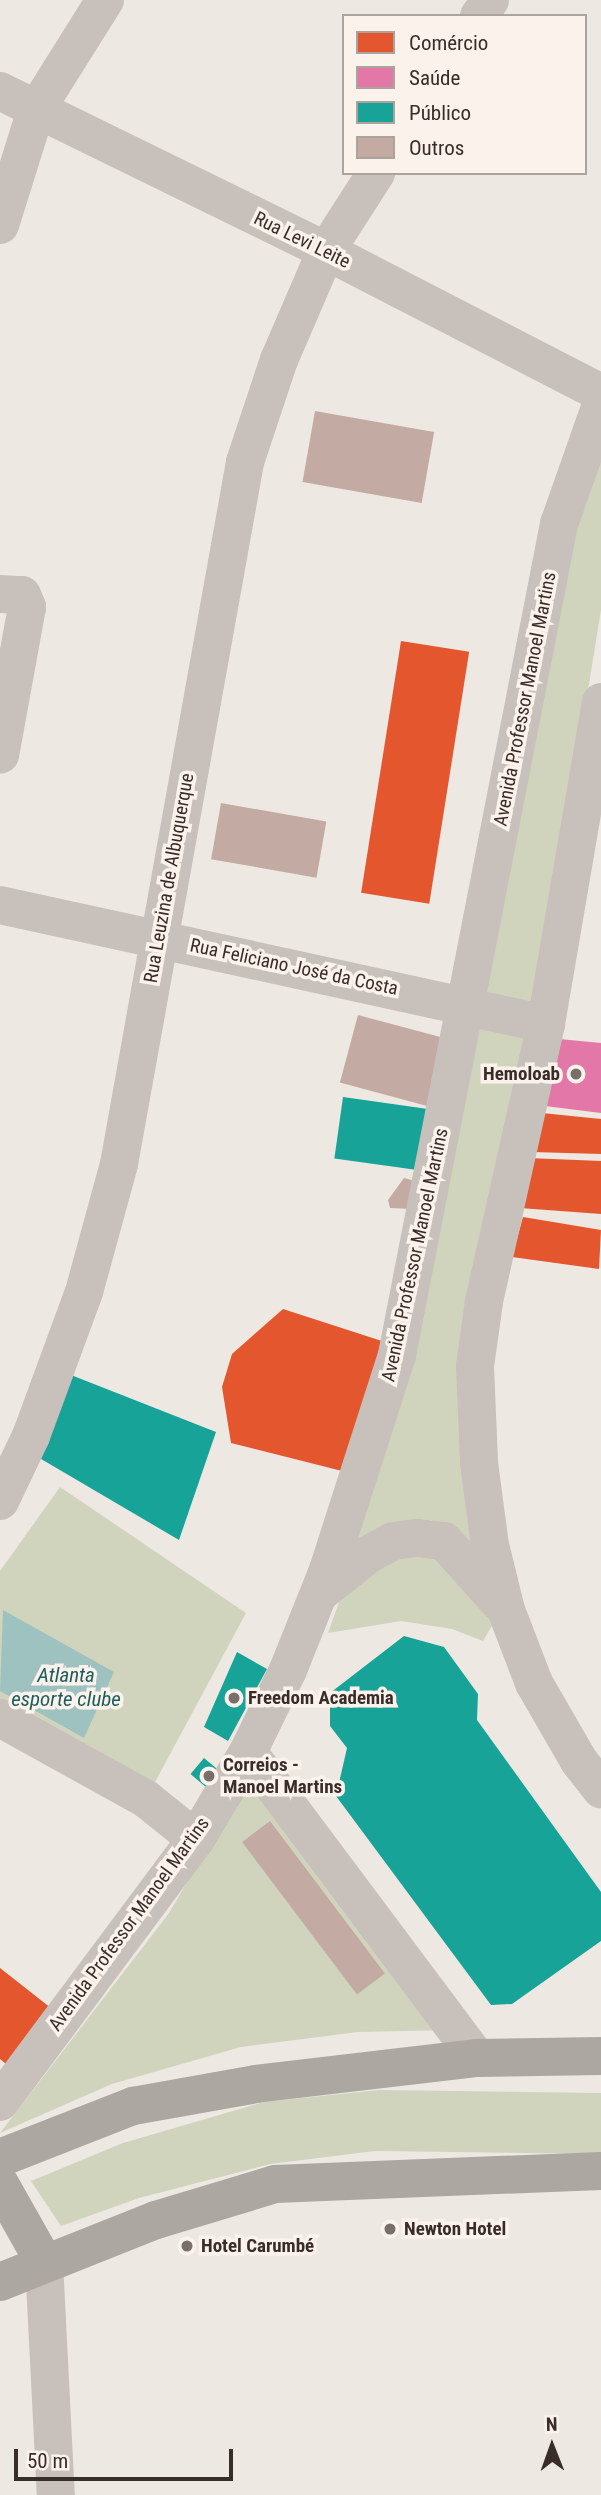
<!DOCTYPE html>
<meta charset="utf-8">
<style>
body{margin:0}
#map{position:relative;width:601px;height:2495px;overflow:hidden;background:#eee8e3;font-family:"Roboto Condensed",sans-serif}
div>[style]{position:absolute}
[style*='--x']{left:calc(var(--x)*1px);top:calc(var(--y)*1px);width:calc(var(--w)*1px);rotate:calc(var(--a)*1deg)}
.green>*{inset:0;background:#d1d4bc}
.water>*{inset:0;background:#9ec2c0}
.shops>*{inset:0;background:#e4572e;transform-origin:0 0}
.health>*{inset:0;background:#e377a8}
.public>*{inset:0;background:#17a398;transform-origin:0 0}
.building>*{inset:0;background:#c3aba4;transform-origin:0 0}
.minor>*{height:38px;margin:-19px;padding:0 19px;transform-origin:19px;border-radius:19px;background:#c8c0bb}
.highway>*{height:38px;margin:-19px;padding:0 19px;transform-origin:19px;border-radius:19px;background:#ada7a2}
.dots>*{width:19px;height:19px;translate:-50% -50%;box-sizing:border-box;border:4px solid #fbf2eb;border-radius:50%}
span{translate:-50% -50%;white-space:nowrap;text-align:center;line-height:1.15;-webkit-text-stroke:7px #fbf2eb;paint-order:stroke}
.street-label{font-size:19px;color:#392d29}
.poi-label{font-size:19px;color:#392d29;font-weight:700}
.right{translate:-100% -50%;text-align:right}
.left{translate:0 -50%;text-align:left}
.water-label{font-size:21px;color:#1d5d5d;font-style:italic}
.legend{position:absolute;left:342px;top:14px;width:245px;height:161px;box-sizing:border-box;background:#fbf2eb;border:2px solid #ada39d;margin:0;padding:9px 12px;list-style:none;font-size:21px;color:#392d29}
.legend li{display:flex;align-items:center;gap:14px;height:35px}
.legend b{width:35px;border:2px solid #ada39d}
.north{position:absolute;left:517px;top:2411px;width:70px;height:70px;-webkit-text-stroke:5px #fbf2eb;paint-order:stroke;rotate:359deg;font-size:19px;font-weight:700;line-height:28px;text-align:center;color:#392d29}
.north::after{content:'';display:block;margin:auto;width:24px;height:32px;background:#392d29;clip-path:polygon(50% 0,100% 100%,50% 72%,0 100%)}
.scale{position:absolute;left:14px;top:2449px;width:219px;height:32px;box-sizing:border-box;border:4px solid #392d29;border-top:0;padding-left:9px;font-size:21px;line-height:24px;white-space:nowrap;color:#392d29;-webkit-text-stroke:5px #fbf2eb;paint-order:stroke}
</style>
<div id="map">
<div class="green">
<i style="clip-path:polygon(601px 451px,601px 610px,536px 1011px,470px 999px,567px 543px)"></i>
<i style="clip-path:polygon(471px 1018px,539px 1030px,478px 1303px,490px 1575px,431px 1520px,330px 1570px)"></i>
<i style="clip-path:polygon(60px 1487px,246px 1613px,147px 1797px,0 1701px,0 1571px)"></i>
<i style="clip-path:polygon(446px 1547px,493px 1624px,483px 1641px,452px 1629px,401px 1621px,328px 1633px,346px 1582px,408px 1554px)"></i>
<i style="clip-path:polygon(248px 1779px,453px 2030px,358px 2032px,241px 2047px,112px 2084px,0 2133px,169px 1913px)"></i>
<i style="clip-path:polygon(379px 2090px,601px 2093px,601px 2154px,375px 2151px,270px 2164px,139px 2198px,61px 2226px,31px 2181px,123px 2143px,264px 2102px)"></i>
</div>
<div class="water">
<i style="clip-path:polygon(3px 1610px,114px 1672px,84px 1738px,0 1691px)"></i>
</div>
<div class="shops">
<i style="left:401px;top:641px;width:69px;height:255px;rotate:9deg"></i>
<i style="clip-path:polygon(542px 1113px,601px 1119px,601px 1154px,532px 1152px)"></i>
<i style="clip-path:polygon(528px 1158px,601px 1161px,601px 1214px,520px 1208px)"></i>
<i style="clip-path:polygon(523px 1217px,601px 1230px,599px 1269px,512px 1257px)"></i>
<i style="clip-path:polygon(283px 1309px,388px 1343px,350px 1473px,231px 1443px,222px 1387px,232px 1354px)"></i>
<i style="clip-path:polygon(0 1968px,56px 2012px,11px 2068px,0 2059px)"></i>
</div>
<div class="health">
<i style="clip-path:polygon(559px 1039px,601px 1043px,601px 1113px,545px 1106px)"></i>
</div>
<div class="public">
<i style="left:343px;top:1097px;width:91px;height:62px;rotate:8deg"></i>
<i style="clip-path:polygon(71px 1375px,216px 1432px,179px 1540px,36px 1456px)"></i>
<i style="clip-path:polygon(404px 1636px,444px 1647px,478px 1694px,477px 1720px,601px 1892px,601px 1941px,512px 2004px,491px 2005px,336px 1796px,347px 1748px,330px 1726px,330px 1693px)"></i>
<i style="clip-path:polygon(237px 1652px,267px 1669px,228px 1741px,204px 1727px)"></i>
<i style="left:204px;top:1758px;width:30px;height:21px;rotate:40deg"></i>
</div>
<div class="building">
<i style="left:315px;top:411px;width:121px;height:72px;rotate:10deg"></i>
<i style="left:221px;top:803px;width:107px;height:57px;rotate:10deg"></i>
<i style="left:358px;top:1015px;width:94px;height:70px;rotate:15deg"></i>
<i style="clip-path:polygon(404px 1178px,419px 1182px,411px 1209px,390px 1208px,388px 1200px)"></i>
<i style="left:270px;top:1821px;width:191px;height:35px;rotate:53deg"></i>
</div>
<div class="minor">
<i style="--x:479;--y:16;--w:19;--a:-55"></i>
<i style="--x:0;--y:91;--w:363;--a:26.1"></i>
<i style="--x:326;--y:251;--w:309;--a:27.3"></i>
<i style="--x:0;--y:225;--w:121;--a:-72.6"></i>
<i style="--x:36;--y:110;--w:130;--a:-57.9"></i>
<i style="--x:0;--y:594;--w:22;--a:3"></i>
<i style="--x:22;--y:595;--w:13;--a:67"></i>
<i style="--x:27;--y:607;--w:150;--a:100.3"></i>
<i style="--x:601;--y:702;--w:327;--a:99.7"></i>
<i style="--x:546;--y:1024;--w:285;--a:102.6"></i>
<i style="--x:484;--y:1302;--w:65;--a:98"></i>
<i style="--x:475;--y:1366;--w:97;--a:87.6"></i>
<i style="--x:479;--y:1463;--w:83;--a:82.4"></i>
<i style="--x:490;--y:1545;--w:67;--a:76.2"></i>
<i style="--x:506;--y:1610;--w:78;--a:69"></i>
<i style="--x:534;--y:1683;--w:90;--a:60"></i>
<i style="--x:579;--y:1761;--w:36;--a:52"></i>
<i style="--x:0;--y:905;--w:559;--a:12.3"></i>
<i style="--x:0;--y:1501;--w:72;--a:-64.5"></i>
<i style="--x:31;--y:1436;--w:153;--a:-69.8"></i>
<i style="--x:84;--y:1292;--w:133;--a:-74.7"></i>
<i style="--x:119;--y:1164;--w:713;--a:-79.82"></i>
<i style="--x:245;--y:462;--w:108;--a:-71.6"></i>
<i style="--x:279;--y:360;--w:119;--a:-66.7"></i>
<i style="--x:326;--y:251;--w:93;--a:-57.3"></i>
<i style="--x:321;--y:1592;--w:61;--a:-38.4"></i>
<i style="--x:369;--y:1554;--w:27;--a:-28"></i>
<i style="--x:393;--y:1541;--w:25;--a:-7"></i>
<i style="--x:418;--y:1538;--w:26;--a:7"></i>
<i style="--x:444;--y:1541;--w:82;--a:48"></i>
<i style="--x:0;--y:1718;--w:167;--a:29"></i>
<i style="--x:146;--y:1799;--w:64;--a:38.7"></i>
<i style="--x:248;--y:1752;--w:382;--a:53.2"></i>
<i style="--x:0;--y:2102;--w:328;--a:-53.3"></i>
<i style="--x:196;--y:1839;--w:101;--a:-59.1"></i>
<i style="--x:248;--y:1752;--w:91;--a:-64"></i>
<i style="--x:288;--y:1670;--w:108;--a:-68.2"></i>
<i style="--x:328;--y:1570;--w:226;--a:-72.2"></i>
<i style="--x:397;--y:1355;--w:847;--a:-78.97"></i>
<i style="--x:559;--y:524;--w:126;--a:-70.6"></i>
<i style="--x:44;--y:2262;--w:233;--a:87.1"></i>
</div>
<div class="highway">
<i style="--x:0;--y:2158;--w:143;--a:-21.4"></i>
<i style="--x:133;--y:2106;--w:125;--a:-10.1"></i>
<i style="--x:256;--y:2084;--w:223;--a:-6.7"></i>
<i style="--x:477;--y:2058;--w:124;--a:-0.9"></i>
<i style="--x:0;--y:2184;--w:90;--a:60.6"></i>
<i style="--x:0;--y:2282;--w:168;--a:-21.7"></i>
<i style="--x:156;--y:2220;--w:124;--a:-16.8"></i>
<i style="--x:275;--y:2184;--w:326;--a:-2.3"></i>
</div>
<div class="dots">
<i style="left:576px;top:1074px;background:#786e6a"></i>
<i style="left:234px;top:1698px;background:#786e6a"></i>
<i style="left:209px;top:1776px;background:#786e6a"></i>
<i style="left:390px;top:2229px;background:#786e6a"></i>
<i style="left:187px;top:2246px;background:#786e6a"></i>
</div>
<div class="street-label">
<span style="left:302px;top:240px;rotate:26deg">Rua Levi Leite</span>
<span style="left:525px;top:699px;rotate:-79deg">Avenida Professor Manoel Martins</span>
<span style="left:169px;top:878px;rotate:-80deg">Rua Leuzina de Albuquerque</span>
<span style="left:294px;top:967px;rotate:12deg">Rua Feliciano José da Costa</span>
<span style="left:415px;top:1255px;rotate:-78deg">Avenida Professor Manoel Martins</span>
<span style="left:129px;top:1924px;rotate:-54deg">Avenida Professor Manoel Martins</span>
</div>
<div class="poi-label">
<span class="right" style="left:560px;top:1074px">Hemoloab</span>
<span class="left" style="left:248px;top:1698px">Freedom Academia</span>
<span class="left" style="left:223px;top:1776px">Correios -<br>Manoel Martins</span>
<span class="left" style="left:404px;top:2229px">Newton Hotel</span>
<span class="left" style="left:201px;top:2246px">Hotel Carumbé</span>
</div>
<div class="water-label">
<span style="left:66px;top:1687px">Atlanta<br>esporte clube</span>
</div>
<ul class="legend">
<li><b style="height:19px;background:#e4572e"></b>Comércio</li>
<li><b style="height:19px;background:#e377a8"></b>Saúde</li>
<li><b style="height:19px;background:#17a398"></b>Público</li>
<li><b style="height:19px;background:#c3aba4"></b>Outros</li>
</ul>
<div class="north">N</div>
<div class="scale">50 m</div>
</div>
